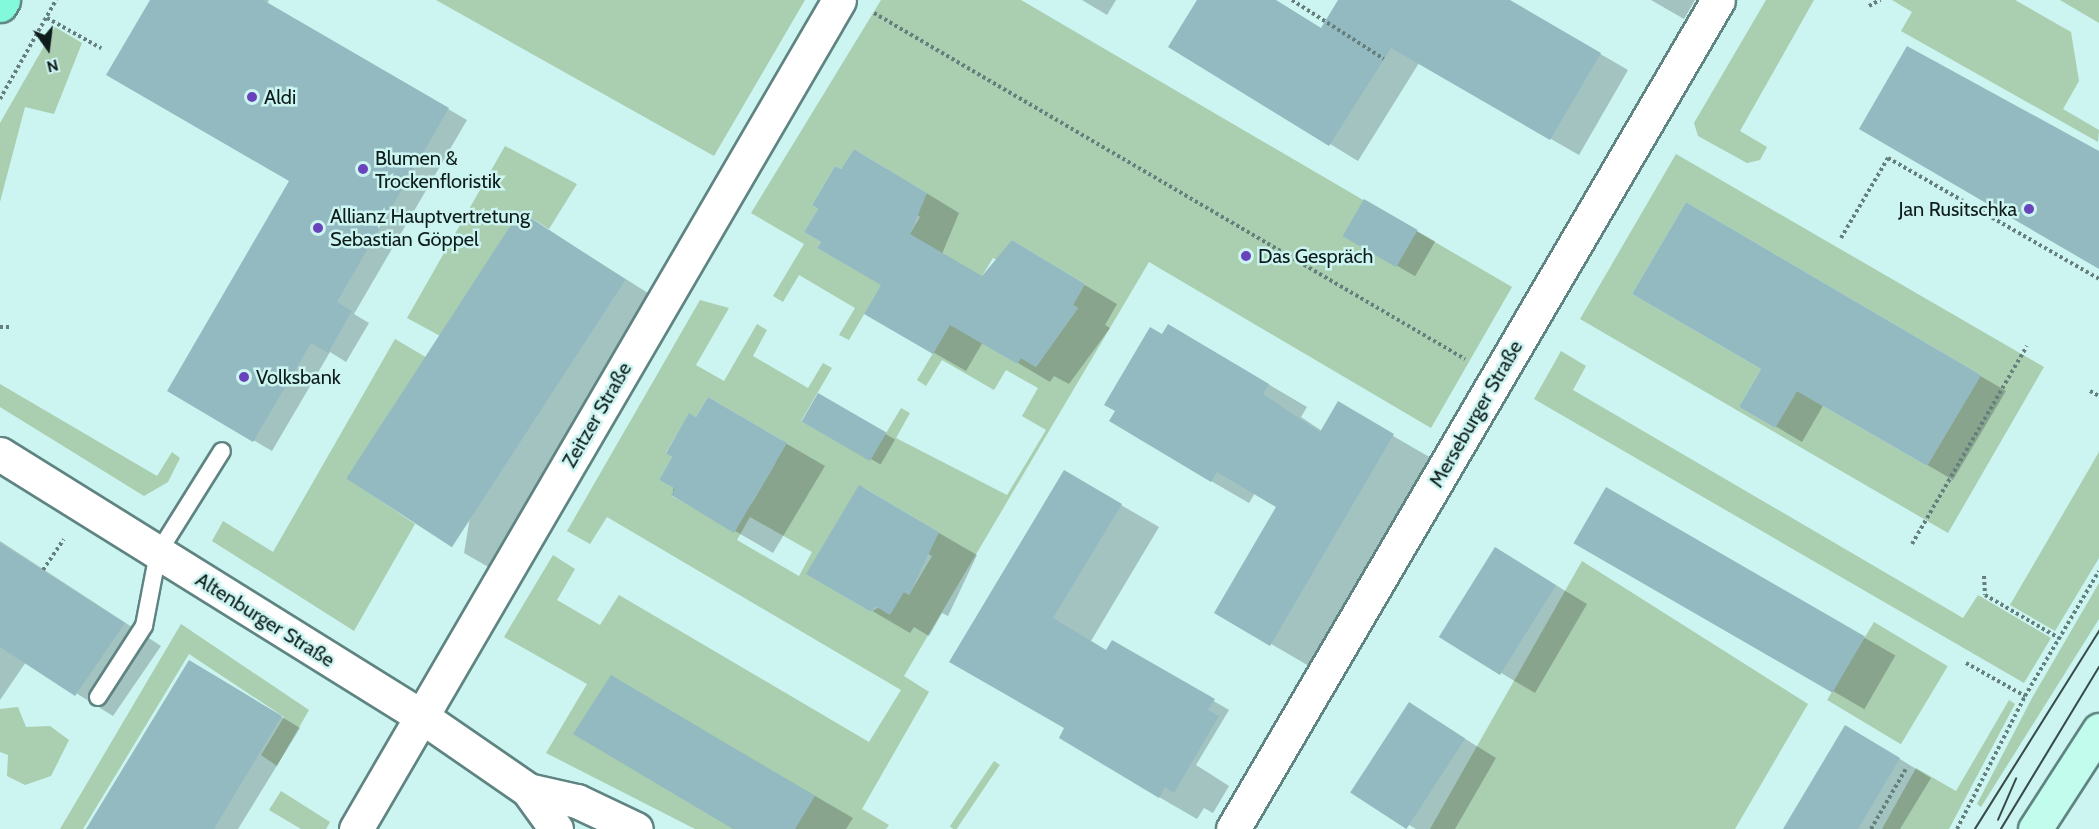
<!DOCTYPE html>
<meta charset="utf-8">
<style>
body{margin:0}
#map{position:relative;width:2099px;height:829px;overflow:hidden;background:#ccf4f0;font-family:Cabin,sans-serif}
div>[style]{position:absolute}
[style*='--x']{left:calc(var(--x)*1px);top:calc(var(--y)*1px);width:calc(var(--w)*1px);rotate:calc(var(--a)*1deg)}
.green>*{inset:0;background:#aaceb0;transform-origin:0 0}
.shadow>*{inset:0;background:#0003;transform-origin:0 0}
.building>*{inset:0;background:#94bac1;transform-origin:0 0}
.path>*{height:4px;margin-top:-2px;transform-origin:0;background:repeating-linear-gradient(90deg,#657f7d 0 3px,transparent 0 6px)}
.roads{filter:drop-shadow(2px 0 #5f8481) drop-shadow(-2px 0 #5f8481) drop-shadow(0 2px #5f8481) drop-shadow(0 -2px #5f8481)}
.lane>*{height:16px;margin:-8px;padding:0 8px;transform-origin:8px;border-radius:8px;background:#fff}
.street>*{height:33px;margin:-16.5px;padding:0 16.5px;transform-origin:16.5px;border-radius:16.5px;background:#fff}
.secondary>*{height:33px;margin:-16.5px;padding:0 16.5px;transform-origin:16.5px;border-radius:16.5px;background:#c1fced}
.primary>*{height:33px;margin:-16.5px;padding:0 16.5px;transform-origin:16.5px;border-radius:16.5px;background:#83f9dc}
.tram>*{height:1.5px;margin:-0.75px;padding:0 0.75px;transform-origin:0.75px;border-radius:0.75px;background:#374c4a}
.dots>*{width:16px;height:16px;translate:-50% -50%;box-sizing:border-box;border:3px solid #ccf4f0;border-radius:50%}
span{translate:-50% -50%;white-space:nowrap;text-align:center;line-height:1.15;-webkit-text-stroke:5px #ccf4f0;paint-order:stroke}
.poi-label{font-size:20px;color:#0e1d1c}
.left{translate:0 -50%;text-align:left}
.right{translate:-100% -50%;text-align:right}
.street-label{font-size:20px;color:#0e1d1c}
.north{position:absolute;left:18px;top:18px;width:60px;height:60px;-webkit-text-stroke:4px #ccf4f0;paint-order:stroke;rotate:166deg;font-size:16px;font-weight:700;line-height:24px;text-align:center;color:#0e1d1c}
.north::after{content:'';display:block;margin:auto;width:21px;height:27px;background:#0e1d1c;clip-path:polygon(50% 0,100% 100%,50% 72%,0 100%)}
</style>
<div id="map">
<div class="green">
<i style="clip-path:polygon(436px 0,805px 0,714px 156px)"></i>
<i style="clip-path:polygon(evenodd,881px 0,1021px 0,1512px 287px,1431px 428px,1149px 262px,904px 676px,929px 692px,862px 809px,889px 825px,886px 829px,695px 829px,546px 753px,587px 684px,504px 637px,553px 555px,575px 569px,557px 600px,600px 625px,619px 595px,869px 742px,901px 690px,607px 517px,590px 544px,567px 531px,700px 300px,729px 308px,696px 365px,724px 381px,757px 324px,767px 330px,753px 356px,808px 388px,823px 363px,832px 368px,801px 421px,870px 460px,901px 408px,910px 413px,896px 438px,1007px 495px,1046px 430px,1022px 416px,1038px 388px,1006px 370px,994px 390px,942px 360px,926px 386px,917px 380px,949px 326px,880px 287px,849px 340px,839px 335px,855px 308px,799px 275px,783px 302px,773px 296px,804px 244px,751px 213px,881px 0,854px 149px,927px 193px,915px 213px,920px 217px,897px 256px,859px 272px,817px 248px,821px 242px,804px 232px,818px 209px,812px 205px,835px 166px,841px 169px,854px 149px,881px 0,1012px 240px,1085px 284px,1073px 305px,1078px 308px,1036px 367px,1021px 358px,1017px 364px,975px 339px,969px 297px,993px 258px,999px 261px,1012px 240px,881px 0,708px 397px,782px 440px,775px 464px,752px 503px,714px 520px,672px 496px,675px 489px,659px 480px,672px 457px,666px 452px,689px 414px,696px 417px,708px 397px,881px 0,866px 489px,939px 532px,927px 553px,932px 556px,909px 595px,904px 592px,871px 612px,829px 587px,853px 509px,866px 489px,881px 0,750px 517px,812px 552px,799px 576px,737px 540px,750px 517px)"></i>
<i style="clip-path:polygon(1766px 0,1814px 0,1740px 131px,1767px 147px,1760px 160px,1747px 163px,1698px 136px,1694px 123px)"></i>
<i style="clip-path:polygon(1892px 0,2015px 0,2071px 32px,2079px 81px,2063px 109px,2099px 130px,2098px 142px,1901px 31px,1912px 12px)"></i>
<i style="clip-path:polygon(2060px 0,2099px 0,2099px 23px,2082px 13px)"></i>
<i style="clip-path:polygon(55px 27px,82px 43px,54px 114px,25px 107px,0 202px,0 123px)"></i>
<i style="clip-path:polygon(505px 146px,577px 184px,549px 229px,520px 211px,442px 337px,407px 318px)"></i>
<i style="clip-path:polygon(evenodd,1676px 154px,2044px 367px,1948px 533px,1580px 319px,1676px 154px,1686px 202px,1981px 375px,1927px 466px,1797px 391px,1775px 428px,1739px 407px,1761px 369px,1632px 294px,1686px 202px)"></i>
<i style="clip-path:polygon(395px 339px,429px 359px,357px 485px,415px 524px,354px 631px,212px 541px,223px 521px,273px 552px)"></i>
<i style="clip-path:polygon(1561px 351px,1586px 366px,1573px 390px,1963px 618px,1978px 595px,2051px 638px,2024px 683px,1534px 399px)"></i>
<i style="clip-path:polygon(0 384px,157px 476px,172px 452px,180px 458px,168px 482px,144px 496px,0 407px)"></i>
<i style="clip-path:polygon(2099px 452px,2099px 558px,2055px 631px,2010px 605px)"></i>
<i style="clip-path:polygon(1582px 561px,1808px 704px,1735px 829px,1430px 829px)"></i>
<i style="clip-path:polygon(2099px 583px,2099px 619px,1981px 807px,1977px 804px,2032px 698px)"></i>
<i style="left:1874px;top:622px;width:86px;height:91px;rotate:31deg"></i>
<i style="clip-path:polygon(181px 624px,309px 710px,277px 766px,261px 755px,284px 717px,189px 654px,83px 829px,60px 829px)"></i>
<i style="clip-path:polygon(2009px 700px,2015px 704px,1949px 829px,1882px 829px,1916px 768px,1956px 791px)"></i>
<i style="clip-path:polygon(18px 707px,26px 727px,50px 726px,69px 740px,51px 776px,25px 785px,7px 776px,8px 755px,0 752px,0 709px)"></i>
<i style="left:994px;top:761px;width:7px;height:79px;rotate:34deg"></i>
<i style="clip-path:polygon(281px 791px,330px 822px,326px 829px,301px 829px,269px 810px)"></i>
</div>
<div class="shadow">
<i style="clip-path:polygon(152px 0,269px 0,267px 4px,467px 120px,354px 314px,369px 323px,346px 362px,330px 352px,272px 451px,169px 391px,291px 180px)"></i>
<i style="clip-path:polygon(1082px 0,1116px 0,1107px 15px)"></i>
<i style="clip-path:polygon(1199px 0,1275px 0,1322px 29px,1339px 0,1507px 0,1628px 70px,1579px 155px,1419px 63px,1358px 161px,1170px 46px)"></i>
<i style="clip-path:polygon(1651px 0,1695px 0,1684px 19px)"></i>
<i style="clip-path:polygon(887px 169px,959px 213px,942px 254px,982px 278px,1012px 242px,1117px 304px,1105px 325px,1110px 328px,1069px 384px,1054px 376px,1050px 382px,983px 342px,966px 371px,866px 314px,883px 285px,823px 241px,842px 171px)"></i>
<i style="left:1365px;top:201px;width:81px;height:40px;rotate:30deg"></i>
<i style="clip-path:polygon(1687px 204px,2006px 391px,1953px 480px,1824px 404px,1802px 442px,1741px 406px,1763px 368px)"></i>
<i style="clip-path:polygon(521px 213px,651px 295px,490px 568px,464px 553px)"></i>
<i style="clip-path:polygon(1162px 336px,1207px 348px,1307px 407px,1301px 417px,1322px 431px,1338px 404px,1431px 458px,1309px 666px,1216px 612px,1278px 507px,1255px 493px,1249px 503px,1211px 481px)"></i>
<i style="left:818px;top:395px;width:89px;height:29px;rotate:30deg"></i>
<i style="clip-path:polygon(709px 399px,825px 466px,773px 553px,673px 495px,674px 456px)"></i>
<i style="clip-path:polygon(1064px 472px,1159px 527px,1091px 641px,1107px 651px,1113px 642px,1229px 710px,1196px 765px,1229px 786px,1213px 813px,1204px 808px,1197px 819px,1159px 797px,1066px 728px,961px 668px)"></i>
<i style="clip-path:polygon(860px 487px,977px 555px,948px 616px,942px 613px,929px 636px,914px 627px,910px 633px,809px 574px)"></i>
<i style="left:1607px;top:489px;width:333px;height:62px;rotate:30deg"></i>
<i style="clip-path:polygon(0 541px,161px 646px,113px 716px,26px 662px,0 700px)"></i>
<i style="clip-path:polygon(1526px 567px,1587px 604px,1535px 693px,1444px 639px)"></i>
<i style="clip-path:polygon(208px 672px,300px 728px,238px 829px,88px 829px)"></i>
<i style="clip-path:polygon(649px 699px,853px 818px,846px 829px,736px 829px)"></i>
<i style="clip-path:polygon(1409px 704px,1496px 758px,1455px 829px,1416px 829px,1356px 794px)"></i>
<i style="clip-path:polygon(1877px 745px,1931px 778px,1900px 829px,1784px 829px)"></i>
</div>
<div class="building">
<i style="clip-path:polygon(150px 0,263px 0,449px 108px,337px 302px,352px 311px,328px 353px,311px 343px,253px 442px,167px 391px,289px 181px,106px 75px)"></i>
<i style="clip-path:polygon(1197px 0,1276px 0,1321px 28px,1338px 0,1510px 0,1601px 53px,1550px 140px,1391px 48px,1329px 146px,1168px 47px)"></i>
<i style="clip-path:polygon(1907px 46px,2099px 151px,2099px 269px,1859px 129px)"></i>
<i style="clip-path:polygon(854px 149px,927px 193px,910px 234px,982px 276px,1012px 240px,1085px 284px,1073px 305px,1078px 308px,1036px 367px,1021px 358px,1017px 364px,950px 325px,933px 354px,864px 314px,881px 285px,817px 248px,821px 242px,804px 232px,818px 209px,812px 205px,835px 166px,841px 169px)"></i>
<i style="left:1364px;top:199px;width:62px;height:43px;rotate:30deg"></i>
<i style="clip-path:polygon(1686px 202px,1981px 375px,1927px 466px,1797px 391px,1775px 428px,1739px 407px,1761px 369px,1632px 294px)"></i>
<i style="left:520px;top:211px;width:126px;height:319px;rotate:33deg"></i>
<i style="clip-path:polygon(1168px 324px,1269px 384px,1263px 394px,1320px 432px,1338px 401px,1394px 434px,1270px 646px,1214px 613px,1276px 507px,1217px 472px,1211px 482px,1109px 421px,1115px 411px,1104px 405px,1150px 327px,1162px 334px)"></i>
<i style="left:818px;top:393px;width:79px;height:33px;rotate:30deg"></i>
<i style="clip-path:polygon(708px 397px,787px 443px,734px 533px,671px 495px,675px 489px,659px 480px,672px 457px,666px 453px,689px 413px,696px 417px)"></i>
<i style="clip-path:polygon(1064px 470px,1122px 504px,1053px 618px,1106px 650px,1112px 640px,1215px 699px,1208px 710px,1219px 716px,1174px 793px,1165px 787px,1159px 798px,1059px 738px,1064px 728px,949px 662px)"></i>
<i style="clip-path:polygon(859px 485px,939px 532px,909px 595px,904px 592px,890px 615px,875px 606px,871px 612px,806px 574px)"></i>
<i style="left:1606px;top:487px;width:299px;height:65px;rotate:30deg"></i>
<i style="clip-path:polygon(0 543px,125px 623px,75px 696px,0 647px)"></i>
<i style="left:1495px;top:547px;width:72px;height:106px;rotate:32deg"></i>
<i style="clip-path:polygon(189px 660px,282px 716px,236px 792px,214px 829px,86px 829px)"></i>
<i style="clip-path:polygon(611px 675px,815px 796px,795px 829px,733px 829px,573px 734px)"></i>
<i style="left:1409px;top:702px;width:67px;height:108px;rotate:33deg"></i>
<i style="clip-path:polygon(1845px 725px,1900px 758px,1858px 829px,1783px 829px)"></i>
</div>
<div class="path">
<i style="--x:1292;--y:0;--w:109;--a:32.7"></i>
<i style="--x:1869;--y:6;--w:13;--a:-29"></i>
<i style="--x:874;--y:13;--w:685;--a:30.35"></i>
<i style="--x:47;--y:18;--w:62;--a:29.1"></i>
<i style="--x:0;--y:99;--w:114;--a:-60.5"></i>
<i style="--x:1841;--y:238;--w:93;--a:-59.6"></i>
<i style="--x:1888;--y:158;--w:243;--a:29.8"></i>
<i style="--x:0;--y:327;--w:12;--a:0"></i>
<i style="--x:2090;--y:391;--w:10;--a:29"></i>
<i style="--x:1912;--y:544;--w:229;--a:-59.9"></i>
<i style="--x:43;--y:570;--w:37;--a:-56"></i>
<i style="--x:1984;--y:576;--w:19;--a:87"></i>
<i style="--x:1985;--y:595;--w:86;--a:30.2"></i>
<i style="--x:1966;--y:663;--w:68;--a:29.2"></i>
<i style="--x:1871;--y:829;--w:72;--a:-59.9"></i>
<i style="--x:1957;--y:829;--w:149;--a:-62.9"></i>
<i style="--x:2025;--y:696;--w:145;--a:-59.4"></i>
</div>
<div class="roads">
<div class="lane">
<i style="--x:98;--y:697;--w:85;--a:-57.1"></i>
<i style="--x:144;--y:626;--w:74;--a:-79.1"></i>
<i style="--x:158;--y:553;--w:120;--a:-57.9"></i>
</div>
<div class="street">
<i style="--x:0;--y:454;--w:492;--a:31.9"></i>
<i style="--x:418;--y:714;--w:134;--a:34.6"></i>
<i style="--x:528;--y:790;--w:48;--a:54.3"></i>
<i style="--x:528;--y:790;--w:50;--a:12.7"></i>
<i style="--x:577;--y:801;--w:65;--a:25.4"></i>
<i style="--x:356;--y:829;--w:959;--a:-59.77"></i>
<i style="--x:1233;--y:829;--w:960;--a:-59.67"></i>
</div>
<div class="secondary">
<i style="--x:2035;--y:829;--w:118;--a:-57.1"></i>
</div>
<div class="primary">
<i style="--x:0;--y:5;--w:6;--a:-59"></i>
</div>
</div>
<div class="tram">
<i style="--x:1998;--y:820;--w:45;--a:-66.3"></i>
<i style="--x:1975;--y:829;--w:234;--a:-57.9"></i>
<i style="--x:2001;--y:829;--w:189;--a:-58.8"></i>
</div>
<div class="dots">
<i style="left:252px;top:97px;background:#6943bb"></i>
<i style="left:363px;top:169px;background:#6943bb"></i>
<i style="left:2029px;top:209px;background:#6943bb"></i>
<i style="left:318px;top:228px;background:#6943bb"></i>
<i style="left:1246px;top:256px;background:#6943bb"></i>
<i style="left:244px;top:377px;background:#6943bb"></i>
</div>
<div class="poi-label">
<span class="left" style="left:264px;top:97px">Aldi</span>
<span class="left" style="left:375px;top:170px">Blumen &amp;<br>Trockenfloristik</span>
<span class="right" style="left:2017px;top:209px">Jan Rusitschka</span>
<span class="left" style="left:330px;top:228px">Allianz Hauptvertretung<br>Sebastian Göppel</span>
<span class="left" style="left:1258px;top:256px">Das Gespräch</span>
<span class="left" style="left:256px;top:377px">Volksbank</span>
</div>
<div class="street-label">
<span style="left:1476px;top:414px;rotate:-60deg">Merseburger Straße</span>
<span style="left:597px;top:415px;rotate:-60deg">Zeitzer Straße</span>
<span style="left:265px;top:620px;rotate:32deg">Altenburger Straße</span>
</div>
<div class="north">N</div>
</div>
